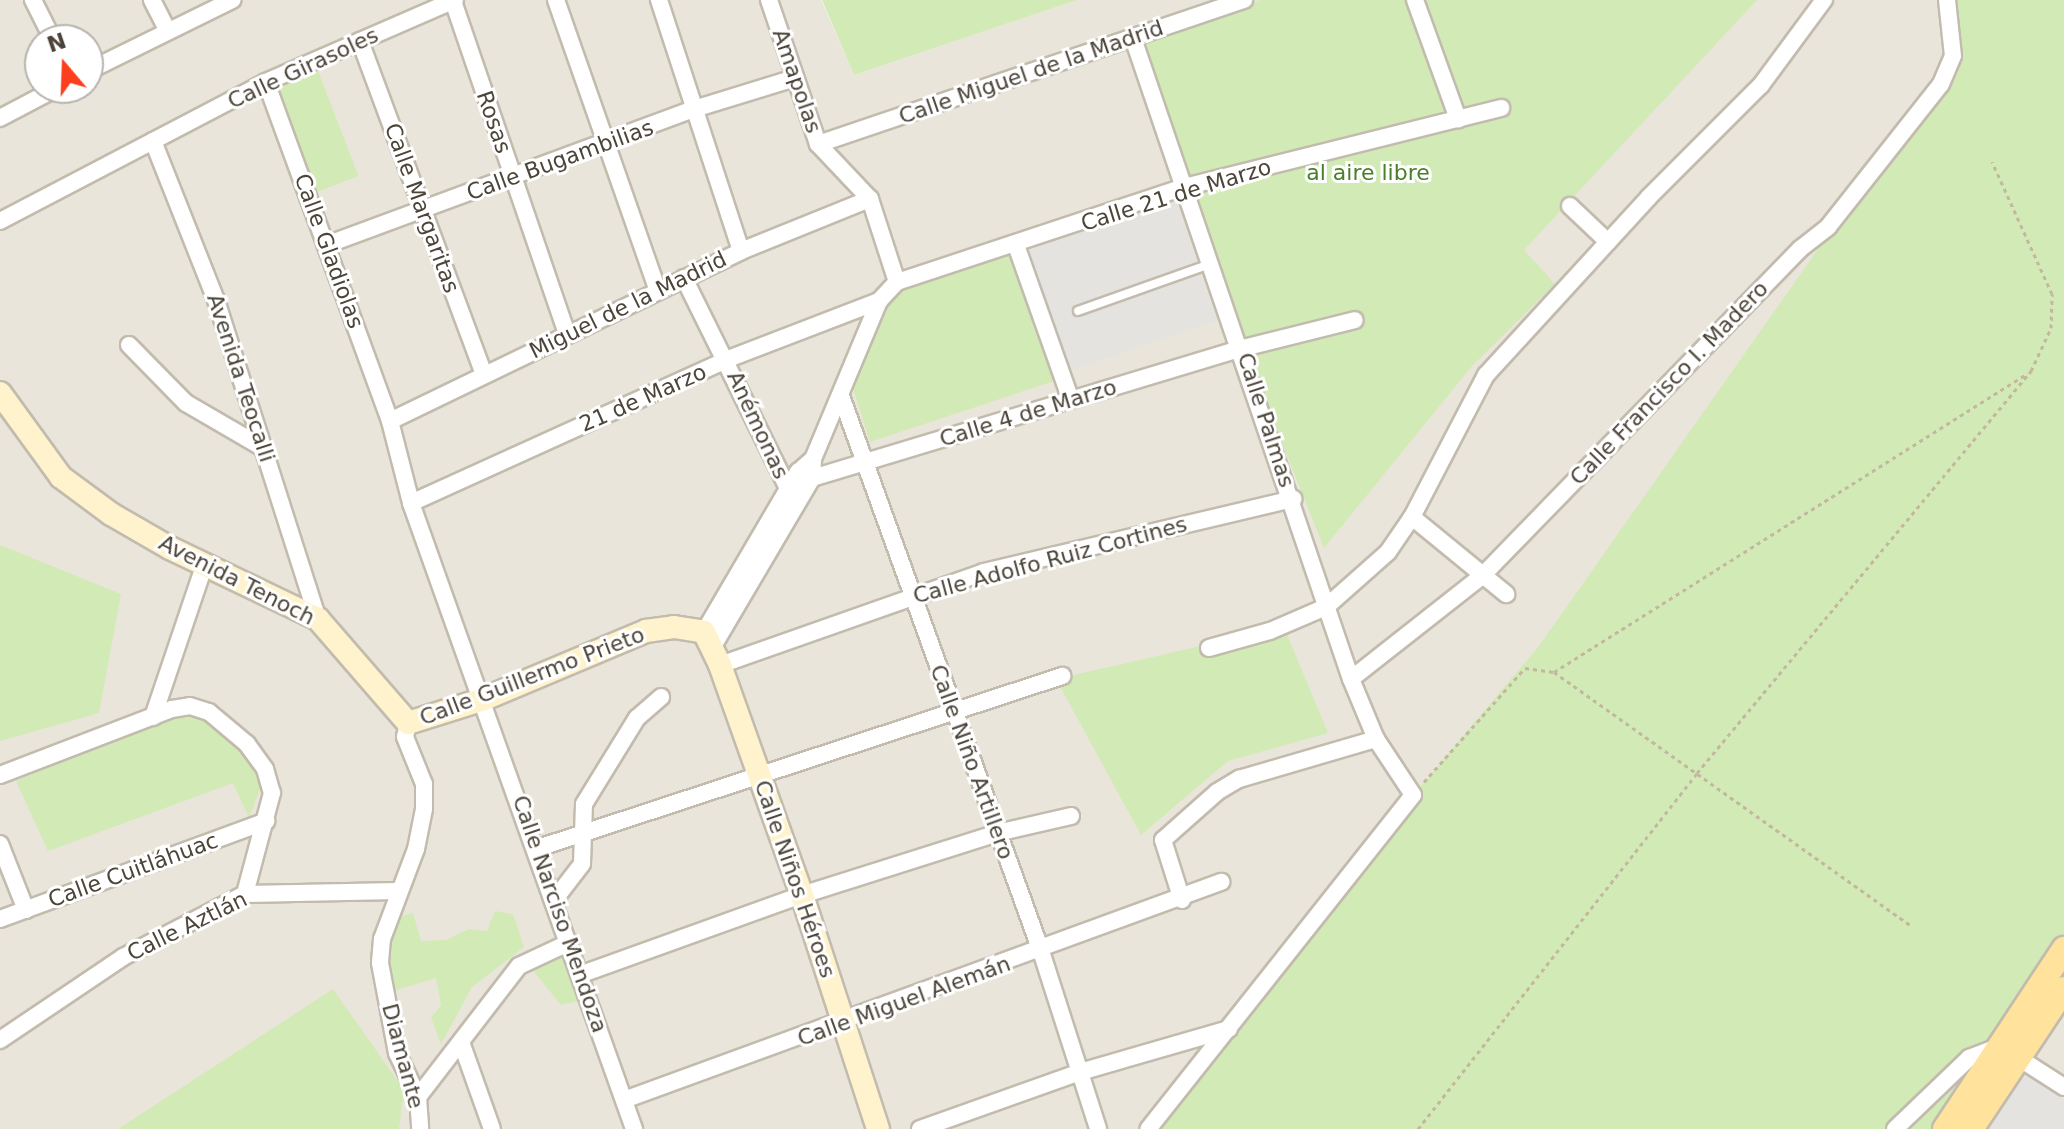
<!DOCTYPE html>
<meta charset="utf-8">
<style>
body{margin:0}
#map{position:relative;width:2064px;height:1129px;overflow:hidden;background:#f6f3ec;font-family:"DejaVu Sans",sans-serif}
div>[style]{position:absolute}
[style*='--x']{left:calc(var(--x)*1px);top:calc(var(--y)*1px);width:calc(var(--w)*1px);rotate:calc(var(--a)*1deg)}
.residential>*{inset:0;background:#eae5da}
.green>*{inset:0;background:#d2eab5;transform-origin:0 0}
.parking>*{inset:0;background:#e5e3e0;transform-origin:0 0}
.path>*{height:3px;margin-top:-1.5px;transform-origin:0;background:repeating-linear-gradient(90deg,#c4b79f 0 4px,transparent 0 8px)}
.roads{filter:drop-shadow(2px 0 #c2bbae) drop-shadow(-2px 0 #c2bbae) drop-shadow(0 2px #c2bbae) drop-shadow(0 -2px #c2bbae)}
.lane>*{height:8px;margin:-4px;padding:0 4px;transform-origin:4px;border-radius:4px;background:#fff}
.street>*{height:16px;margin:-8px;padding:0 8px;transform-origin:8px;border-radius:8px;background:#fff}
.secondary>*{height:22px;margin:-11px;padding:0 11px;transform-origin:11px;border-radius:11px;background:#fff3cd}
.primary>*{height:24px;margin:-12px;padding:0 12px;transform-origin:12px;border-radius:12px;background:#ffe39c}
span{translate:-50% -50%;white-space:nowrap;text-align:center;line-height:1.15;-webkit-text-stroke:6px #fff;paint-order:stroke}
.street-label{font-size:22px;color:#4b4439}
.park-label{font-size:22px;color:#4a7f2a}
.north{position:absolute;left:24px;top:24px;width:80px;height:80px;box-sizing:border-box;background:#fff;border:2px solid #b7b4b0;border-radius:50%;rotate:341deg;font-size:22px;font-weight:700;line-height:32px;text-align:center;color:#4b4439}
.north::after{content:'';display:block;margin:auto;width:28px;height:36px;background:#fc3f1d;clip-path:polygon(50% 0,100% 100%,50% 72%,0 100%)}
</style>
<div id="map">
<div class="residential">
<i style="clip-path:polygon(evenodd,0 0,821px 0,854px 75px,1077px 0,2064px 0,2064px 1129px,0 1129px,0 0,40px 40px,88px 40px,88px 88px,40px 88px,40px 40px)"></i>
</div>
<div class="green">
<i style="clip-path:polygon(822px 0,1077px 0,854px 75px)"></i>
<i style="clip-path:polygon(1260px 0,1757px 0,1524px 250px,1555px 284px,1472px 366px,1324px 548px,1237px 331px,1143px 41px)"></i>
<i style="clip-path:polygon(1952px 0,2064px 0,2064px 946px,2003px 1040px,1965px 1074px,1975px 1078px,1943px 1129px,1160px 1129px,1413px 795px,1539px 646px,1958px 50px)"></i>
<i style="left:315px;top:63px;width:121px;height:51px;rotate:69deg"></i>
<i style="clip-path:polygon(1015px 245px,1060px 379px,870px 442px,852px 385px,897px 287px)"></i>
<i style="clip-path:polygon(0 545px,121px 594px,99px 713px,0 741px)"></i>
<i style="clip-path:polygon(1284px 627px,1328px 733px,1228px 761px,1141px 835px,1056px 679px)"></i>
<i style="clip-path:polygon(187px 710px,224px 725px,243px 750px,261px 786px,249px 818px,233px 783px,48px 851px,16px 781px)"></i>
<i style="clip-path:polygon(495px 911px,513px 914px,524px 947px,472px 987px,441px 1044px,431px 1018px,441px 1005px,436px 978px,393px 991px,386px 920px,413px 913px,421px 941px,446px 940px,469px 929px,487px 931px)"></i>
<i style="clip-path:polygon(560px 946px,583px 1000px,561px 1005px,530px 967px)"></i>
<i style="clip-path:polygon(333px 989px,404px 1090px,399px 1129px,118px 1129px)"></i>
</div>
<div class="parking">
<i style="left:1172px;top:188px;width:140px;height:161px;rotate:71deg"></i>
<i style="clip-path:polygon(2026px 1055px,2064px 1080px,2064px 1129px,1975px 1129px)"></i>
</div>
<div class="path">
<i style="--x:1554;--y:672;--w:560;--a:-32.24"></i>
<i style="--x:1424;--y:782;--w:152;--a:-48.5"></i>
<i style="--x:1525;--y:668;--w:29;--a:8"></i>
<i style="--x:1554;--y:672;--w:438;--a:35.4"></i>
<i style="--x:1418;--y:1129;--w:452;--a:-51.9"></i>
<i style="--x:1697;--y:773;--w:523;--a:-50.28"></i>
<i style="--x:2031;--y:371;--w:47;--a:-65.1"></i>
<i style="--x:2051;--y:328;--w:34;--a:-88"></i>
<i style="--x:2052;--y:294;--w:145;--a:-114.4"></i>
</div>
<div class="roads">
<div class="lane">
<i style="--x:1078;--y:311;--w:140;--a:-19.6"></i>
</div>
<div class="street">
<i style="--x:33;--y:0;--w:45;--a:63.4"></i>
<i style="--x:152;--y:0;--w:31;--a:63"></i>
<i style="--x:556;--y:0;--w:308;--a:70.7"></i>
<i style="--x:659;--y:0;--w:264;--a:71.9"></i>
<i style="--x:769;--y:0;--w:152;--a:71.2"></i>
<i style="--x:818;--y:144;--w:76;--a:46.6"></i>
<i style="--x:870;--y:199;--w:87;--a:72"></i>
<i style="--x:1415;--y:0;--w:127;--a:70.1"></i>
<i style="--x:453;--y:1;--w:352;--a:71.1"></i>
<i style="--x:1133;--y:38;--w:677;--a:71.22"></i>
<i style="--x:1351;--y:679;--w:65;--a:67.4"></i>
<i style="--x:1376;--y:739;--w:67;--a:56.5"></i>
<i style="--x:1413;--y:795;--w:426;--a:128.4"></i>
<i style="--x:360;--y:41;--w:356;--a:69.6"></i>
<i style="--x:88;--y:71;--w:161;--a:-26.2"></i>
<i style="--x:266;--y:82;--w:361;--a:69.9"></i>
<i style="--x:390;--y:421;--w:85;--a:75.6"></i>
<i style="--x:411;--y:503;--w:665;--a:70.39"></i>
<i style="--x:0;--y:118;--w:64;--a:-27.8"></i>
<i style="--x:153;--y:141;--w:171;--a:68.4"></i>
<i style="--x:216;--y:300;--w:335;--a:72.3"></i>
<i style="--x:818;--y:144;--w:450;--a:-18.7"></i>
<i style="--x:1570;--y:206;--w:52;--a:43.5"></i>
<i style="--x:0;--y:221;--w:300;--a:-27.6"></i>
<i style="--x:266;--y:82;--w:206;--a:-23.5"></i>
<i style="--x:326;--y:245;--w:392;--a:-20.3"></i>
<i style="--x:694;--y:109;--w:106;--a:-17.1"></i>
<i style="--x:1016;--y:245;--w:164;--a:70.5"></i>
<i style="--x:684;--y:278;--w:234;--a:63.7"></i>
<i style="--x:129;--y:345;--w:81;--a:45.5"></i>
<i style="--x:186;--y:403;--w:91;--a:30.2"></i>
<i style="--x:841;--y:396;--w:590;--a:70.18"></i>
<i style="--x:1041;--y:951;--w:187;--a:72.2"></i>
<i style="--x:390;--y:421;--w:390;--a:-25.8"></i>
<i style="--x:741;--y:251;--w:139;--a:-22"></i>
<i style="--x:812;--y:478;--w:450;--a:-16.8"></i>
<i style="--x:1243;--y:348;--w:115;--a:-14"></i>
<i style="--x:411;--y:503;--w:348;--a:-24.4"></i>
<i style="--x:728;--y:359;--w:162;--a:-21"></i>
<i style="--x:1412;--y:517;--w:122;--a:39.3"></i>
<i style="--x:704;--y:632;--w:186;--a:-59.6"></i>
<i style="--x:798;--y:472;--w:20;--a:-41"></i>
<i style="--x:712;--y:648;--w:197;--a:-59.5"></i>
<i style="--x:812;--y:478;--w:19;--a:-87"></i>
<i style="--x:813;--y:459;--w:171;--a:-67.3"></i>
<i style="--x:879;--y:301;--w:26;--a:-47"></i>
<i style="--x:897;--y:282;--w:302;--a:-18.3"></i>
<i style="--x:1184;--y:187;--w:327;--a:-14"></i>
<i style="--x:1209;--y:648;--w:63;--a:-15.6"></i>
<i style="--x:1270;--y:631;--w:61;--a:-23.2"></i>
<i style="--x:1326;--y:607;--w:83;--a:-41.6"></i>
<i style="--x:1388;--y:552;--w:42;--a:-55.6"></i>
<i style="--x:1412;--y:517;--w:160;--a:-62.5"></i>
<i style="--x:1486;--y:375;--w:241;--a:-47.5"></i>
<i style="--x:1649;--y:197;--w:158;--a:-45"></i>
<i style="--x:1761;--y:85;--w:106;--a:-53.5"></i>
<i style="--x:720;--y:665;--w:280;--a:-19.4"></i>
<i style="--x:984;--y:572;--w:318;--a:-13.3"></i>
<i style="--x:1351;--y:679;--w:168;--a:-38.2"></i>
<i style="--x:1483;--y:575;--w:455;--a:-45.8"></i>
<i style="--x:1800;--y:249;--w:36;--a:-38"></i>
<i style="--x:1828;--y:227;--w:182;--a:-51.7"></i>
<i style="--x:1941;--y:84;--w:30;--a:-67"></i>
<i style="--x:1953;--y:56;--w:56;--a:-96.1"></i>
<i style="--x:153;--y:717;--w:159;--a:-71.3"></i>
<i style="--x:408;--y:723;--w:14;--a:102"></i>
<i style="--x:405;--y:737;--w:51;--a:68"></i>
<i style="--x:424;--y:784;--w:25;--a:90"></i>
<i style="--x:424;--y:809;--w:41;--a:101.3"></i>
<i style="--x:416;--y:849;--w:96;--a:110.7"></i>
<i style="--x:382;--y:939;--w:24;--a:95"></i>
<i style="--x:380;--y:963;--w:92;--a:79.3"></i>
<i style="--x:397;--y:1053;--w:49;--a:64.5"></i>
<i style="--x:418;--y:1097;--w:32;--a:86"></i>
<i style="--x:0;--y:775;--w:184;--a:-21"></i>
<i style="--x:172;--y:709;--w:18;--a:-9"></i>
<i style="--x:190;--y:706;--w:20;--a:18"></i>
<i style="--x:209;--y:712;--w:50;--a:40.1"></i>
<i style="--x:247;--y:744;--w:31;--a:54"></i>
<i style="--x:265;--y:769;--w:25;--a:74"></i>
<i style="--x:272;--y:793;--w:105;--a:105"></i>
<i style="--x:0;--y:844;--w:71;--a:68.5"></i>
<i style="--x:538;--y:848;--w:552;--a:-18.17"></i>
<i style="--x:555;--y:899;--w:44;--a:-52.4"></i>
<i style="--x:582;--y:864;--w:60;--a:-88.1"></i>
<i style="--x:584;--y:804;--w:101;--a:-58.4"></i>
<i style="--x:637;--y:718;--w:32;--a:-41"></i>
<i style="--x:1182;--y:900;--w:63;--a:-107.6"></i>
<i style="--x:1163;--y:840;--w:72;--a:-41.6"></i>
<i style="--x:1217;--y:792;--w:26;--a:-31"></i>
<i style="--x:1239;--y:779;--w:143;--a:-16.3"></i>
<i style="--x:0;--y:919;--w:284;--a:-20.2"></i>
<i style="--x:582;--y:974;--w:234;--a:-19.8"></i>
<i style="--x:802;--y:895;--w:205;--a:-17.6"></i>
<i style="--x:997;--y:833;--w:76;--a:-12.9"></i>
<i style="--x:0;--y:1040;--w:148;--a:-34"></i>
<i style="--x:123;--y:957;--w:137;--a:-27.3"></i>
<i style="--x:245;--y:894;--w:153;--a:-1.1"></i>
<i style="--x:461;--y:1042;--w:92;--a:70.4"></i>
<i style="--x:418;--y:1097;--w:165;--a:-52.4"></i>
<i style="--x:519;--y:966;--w:56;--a:-25.2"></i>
<i style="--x:624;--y:1100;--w:636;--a:-20.06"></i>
<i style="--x:920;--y:1129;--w:170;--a:-19.6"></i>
<i style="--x:1080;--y:1072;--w:155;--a:-16.1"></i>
<i style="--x:1895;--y:1129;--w:103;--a:-43.8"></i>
<i style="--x:1969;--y:1058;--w:33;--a:-21"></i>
<i style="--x:2000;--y:1046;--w:76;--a:32.6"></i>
</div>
<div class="secondary">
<i style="--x:0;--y:393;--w:104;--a:54"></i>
<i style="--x:61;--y:477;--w:62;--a:36.5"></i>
<i style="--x:111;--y:514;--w:68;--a:30"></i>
<i style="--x:170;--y:548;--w:164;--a:25.6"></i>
<i style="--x:318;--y:619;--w:138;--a:49.1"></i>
<i style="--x:408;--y:723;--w:80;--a:-17.5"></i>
<i style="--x:484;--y:699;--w:176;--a:-22.8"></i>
<i style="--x:646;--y:631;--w:28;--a:-8"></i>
<i style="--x:674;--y:627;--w:30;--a:9"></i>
<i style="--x:704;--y:632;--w:37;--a:64"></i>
<i style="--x:720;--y:665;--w:244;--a:70.4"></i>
<i style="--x:802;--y:895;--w:246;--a:72"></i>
</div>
<div class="primary">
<i style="--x:1945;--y:1129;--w:216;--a:-56.5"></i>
<i style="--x:1971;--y:1129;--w:168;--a:-56.4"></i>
</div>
</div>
<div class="street-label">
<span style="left:303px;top:68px;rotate:-25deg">Calle Girasoles</span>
<span style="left:1031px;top:72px;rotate:-19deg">Calle Miguel de la Madrid</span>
<span style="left:797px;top:81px;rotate:71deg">Amapolas</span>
<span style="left:494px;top:122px;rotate:71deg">Rosas</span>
<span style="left:560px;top:160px;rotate:-20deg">Calle Bugambilias</span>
<span style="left:1176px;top:195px;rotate:-17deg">Calle 21 de Marzo</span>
<span style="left:422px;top:208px;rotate:70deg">Calle Margaritas</span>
<span style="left:329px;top:251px;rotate:70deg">Calle Gladiolas</span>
<span style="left:628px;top:305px;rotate:-26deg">Miguel de la Madrid</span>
<span style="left:241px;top:378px;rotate:72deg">Avenida Teocalli</span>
<span style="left:1669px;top:383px;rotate:-46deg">Calle Francisco I. Madero</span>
<span style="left:643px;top:398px;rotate:-24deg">21 de Marzo</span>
<span style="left:1028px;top:413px;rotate:-17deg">Calle 4 de Marzo</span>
<span style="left:1266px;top:420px;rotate:72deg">Calle Palmas</span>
<span style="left:758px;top:425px;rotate:65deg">Anémonas</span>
<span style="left:1050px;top:560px;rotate:-15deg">Calle Adolfo Ruiz Cortines</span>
<span style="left:237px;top:580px;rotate:27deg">Avenida Tenoch</span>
<span style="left:532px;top:676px;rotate:-21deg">Calle Guillermo Prieto</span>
<span style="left:972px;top:762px;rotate:70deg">Calle Niño Artillero</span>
<span style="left:133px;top:870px;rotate:-20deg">Calle Cuitláhuac</span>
<span style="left:795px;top:879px;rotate:71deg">Calle Niños Héroes</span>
<span style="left:560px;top:914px;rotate:71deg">Calle Narciso Mendoza</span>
<span style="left:187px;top:926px;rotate:-26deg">Calle Aztlán</span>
<span style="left:904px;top:1001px;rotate:-20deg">Calle Miguel Alemán</span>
<span style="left:403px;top:1056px;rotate:75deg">Diamante</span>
</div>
<div class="park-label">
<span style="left:1368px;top:173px">al aire libre</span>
</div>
<div class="north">N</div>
</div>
